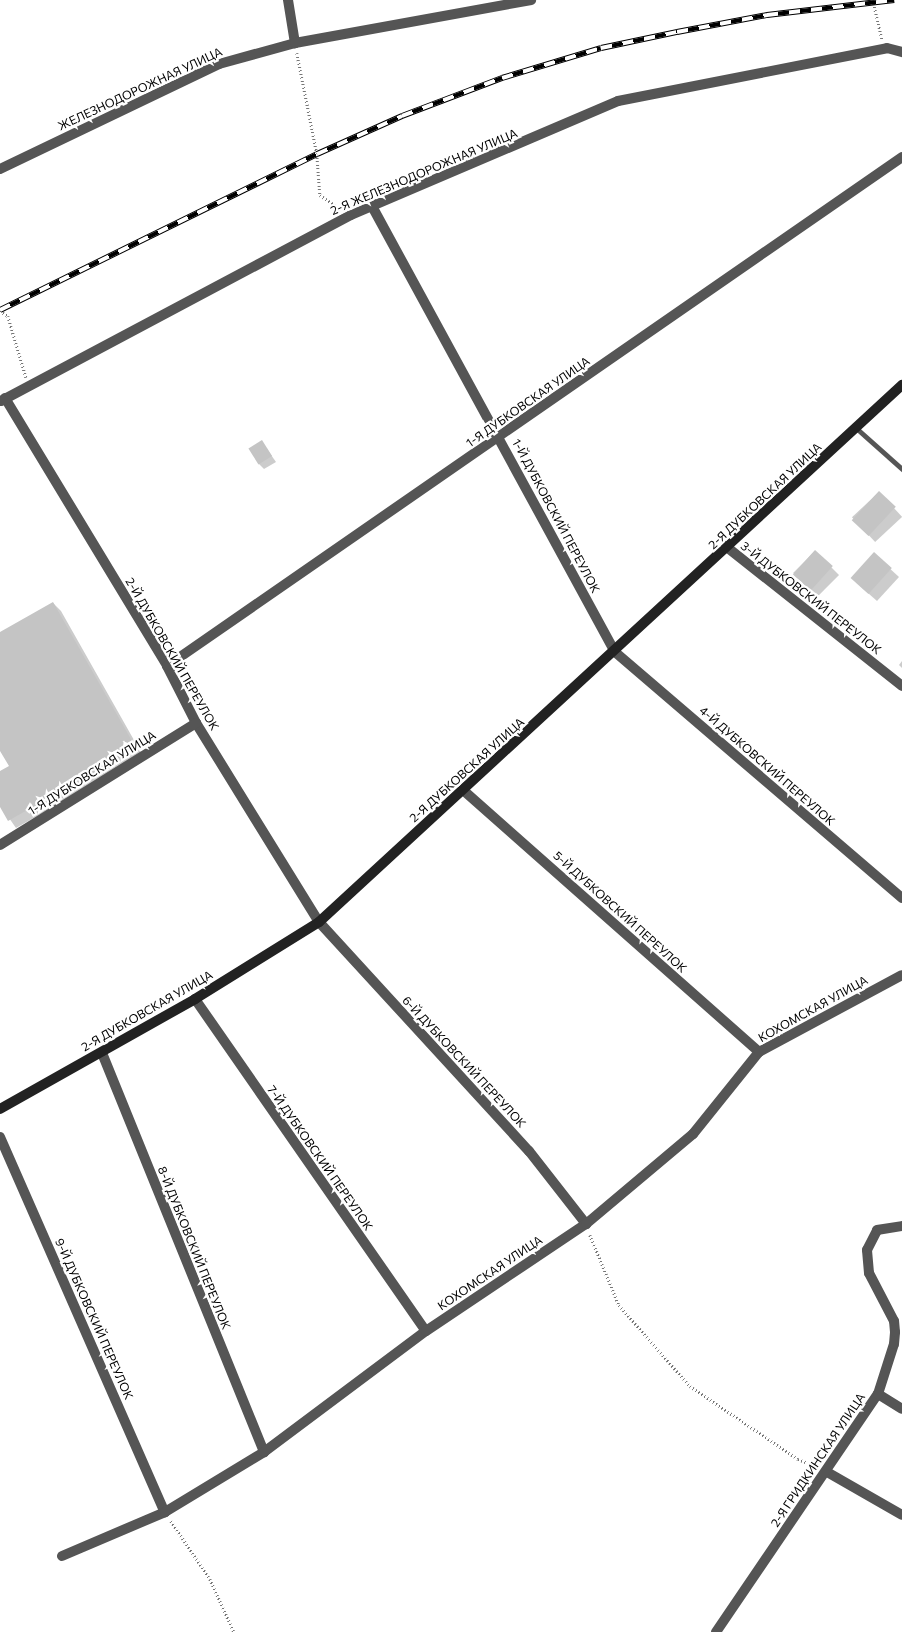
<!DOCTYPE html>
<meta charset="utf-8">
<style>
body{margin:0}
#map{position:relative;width:902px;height:1632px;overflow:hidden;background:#fff;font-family:Commissioner,sans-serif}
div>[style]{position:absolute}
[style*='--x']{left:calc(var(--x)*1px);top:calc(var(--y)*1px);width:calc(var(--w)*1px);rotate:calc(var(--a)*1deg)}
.shadow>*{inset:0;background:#0003;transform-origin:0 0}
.building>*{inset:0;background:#c4c4c4;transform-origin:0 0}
.path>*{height:2.5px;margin-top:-1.25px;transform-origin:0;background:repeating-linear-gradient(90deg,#777 0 1px,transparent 0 3.5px)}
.lane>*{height:5px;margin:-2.5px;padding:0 2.5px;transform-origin:2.5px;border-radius:2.5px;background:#555}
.street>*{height:10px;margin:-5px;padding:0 5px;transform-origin:5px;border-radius:5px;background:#555}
.secondary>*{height:10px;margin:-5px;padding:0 5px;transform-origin:5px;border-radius:5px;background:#222}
.rail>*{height:5.5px;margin-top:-2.75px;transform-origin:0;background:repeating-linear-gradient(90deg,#fff 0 11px,#000 0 22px);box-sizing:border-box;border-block:1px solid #000}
span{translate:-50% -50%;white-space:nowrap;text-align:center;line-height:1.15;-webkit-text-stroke:4.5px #fff;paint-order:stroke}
.street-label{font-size:12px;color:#000}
</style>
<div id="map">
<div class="shadow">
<i style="clip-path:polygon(262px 442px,276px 462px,264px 469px,259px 464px)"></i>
<i style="left:879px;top:492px;width:34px;height:37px;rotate:47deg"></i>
<i style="left:815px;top:551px;width:34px;height:31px;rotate:45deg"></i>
<i style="clip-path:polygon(874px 554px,899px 577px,877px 601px,860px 586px)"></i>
<i style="clip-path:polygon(53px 603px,61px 611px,143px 756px,16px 828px,0 805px,0 773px,11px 767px,0 748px,0 633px)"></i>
<i style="clip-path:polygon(902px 661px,902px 668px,899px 665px)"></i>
</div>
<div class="building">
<i style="left:262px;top:440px;width:19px;height:16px;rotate:58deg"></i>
<i style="left:879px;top:491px;width:23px;height:40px;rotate:43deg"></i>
<i style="left:815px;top:550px;width:24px;height:33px;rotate:42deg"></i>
<i style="left:874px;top:552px;width:24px;height:35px;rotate:42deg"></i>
<i style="clip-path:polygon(53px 602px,136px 748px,8px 821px,0 807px,0 771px,9px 766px,0 751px,0 632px)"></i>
</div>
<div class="path">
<i style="--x:873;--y:0;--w:40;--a:77"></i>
<i style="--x:297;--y:53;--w:103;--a:78.8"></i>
<i style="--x:317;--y:154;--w:41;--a:85.8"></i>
<i style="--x:320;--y:195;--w:25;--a:34"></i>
<i style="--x:0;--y:311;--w:9;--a:32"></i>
<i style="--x:8;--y:316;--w:64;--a:73.6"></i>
<i style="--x:590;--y:1235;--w:76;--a:67.5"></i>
<i style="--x:619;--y:1305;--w:108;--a:48.8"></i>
<i style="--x:690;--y:1386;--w:130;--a:34.1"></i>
<i style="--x:798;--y:1459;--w:21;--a:23"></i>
<i style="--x:171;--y:1521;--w:70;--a:56.1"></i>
<i style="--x:210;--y:1579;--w:58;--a:65.6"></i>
</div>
<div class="lane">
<i style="--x:856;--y:428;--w:62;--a:41.7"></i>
</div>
<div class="street">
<i style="--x:288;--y:0;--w:44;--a:80.8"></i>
<i style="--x:0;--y:169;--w:243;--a:-25.6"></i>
<i style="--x:219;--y:64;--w:79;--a:-15.4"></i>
<i style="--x:295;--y:43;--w:240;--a:-10.3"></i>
<i style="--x:373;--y:208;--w:506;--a:61.41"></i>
<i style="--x:615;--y:652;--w:378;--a:40.6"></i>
<i style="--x:5;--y:398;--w:313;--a:58.8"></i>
<i style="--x:167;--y:666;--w:64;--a:63"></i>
<i style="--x:196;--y:723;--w:234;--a:58.3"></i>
<i style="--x:319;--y:922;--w:311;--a:47.5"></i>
<i style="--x:529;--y:1151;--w:93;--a:52"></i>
<i style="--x:1;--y:401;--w:396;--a:-28"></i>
<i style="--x:351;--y:215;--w:290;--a:-23.1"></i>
<i style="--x:618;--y:101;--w:274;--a:-11.1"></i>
<i style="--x:887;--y:48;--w:16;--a:15"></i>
<i style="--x:728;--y:548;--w:222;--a:38.4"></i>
<i style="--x:167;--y:666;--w:894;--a:-34.7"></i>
<i style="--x:463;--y:790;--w:395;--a:41.5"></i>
<i style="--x:0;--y:845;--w:231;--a:-31.9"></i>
<i style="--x:195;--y:999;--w:404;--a:55.2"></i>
<i style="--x:102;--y:1053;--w:431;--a:67.9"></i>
<i style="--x:0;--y:1137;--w:410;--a:66.3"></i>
<i style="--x:878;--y:1394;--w:28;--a:32"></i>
<i style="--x:827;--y:1472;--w:86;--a:29.8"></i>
<i style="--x:62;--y:1556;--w:112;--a:-23.1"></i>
<i style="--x:165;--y:1512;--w:116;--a:-31.2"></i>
<i style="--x:264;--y:1452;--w:202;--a:-36.8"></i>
<i style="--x:426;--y:1331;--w:192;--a:-33.8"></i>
<i style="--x:586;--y:1224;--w:140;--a:-40.1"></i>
<i style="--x:693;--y:1134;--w:105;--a:-51.2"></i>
<i style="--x:759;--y:1052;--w:162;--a:-28.3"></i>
<i style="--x:716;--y:1632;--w:288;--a:-55.8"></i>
<i style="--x:878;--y:1394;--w:52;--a:-72.3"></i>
<i style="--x:894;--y:1344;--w:12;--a:-85"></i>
<i style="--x:895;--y:1332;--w:11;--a:-95"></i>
<i style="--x:894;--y:1321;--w:54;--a:-117.5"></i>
<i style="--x:869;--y:1273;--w:23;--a:-95"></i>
<i style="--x:867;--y:1250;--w:22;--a:-63"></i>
<i style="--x:877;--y:1230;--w:25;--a:-9"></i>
</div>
<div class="secondary">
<i style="--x:0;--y:1109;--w:224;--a:-29.4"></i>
<i style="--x:195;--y:999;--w:146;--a:-31.8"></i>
<i style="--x:319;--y:922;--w:793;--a:-42.65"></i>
</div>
<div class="rail">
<i style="--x:0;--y:310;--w:353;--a:-26.2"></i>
<i style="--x:317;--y:154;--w:93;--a:-24.1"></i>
<i style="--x:402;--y:116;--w:107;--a:-20.8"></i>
<i style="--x:502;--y:78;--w:103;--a:-16.9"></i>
<i style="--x:601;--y:48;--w:78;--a:-11.9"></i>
<i style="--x:677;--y:32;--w:92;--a:-10.7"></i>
<i style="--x:767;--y:15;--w:128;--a:-6.7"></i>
</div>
<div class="street-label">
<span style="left:140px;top:89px;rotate:-25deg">ЖЕЛЕЗНОДОРОЖНАЯ УЛИЦА</span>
<span style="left:424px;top:172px;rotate:-23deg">2-Я ЖЕЛЕЗНОДОРОЖНАЯ УЛИЦА</span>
<span style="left:528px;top:402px;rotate:-35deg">1-Я ДУБКОВСКАЯ УЛИЦА</span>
<span style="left:765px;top:496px;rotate:-43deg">2-Я ДУБКОВСКАЯ УЛИЦА</span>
<span style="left:556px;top:516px;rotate:62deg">1-Й ДУБКОВСКИЙ ПЕРЕУЛОК</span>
<span style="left:811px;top:598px;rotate:38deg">3-Й ДУБКОВСКИЙ ПЕРЕУЛОК</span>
<span style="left:172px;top:654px;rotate:60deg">2-Й ДУБКОВСКИЙ ПЕРЕУЛОК</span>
<span style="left:767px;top:766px;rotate:41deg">4-Й ДУБКОВСКИЙ ПЕРЕУЛОК</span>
<span style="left:467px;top:770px;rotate:-42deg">2-Я ДУБКОВСКАЯ УЛИЦА</span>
<span style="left:92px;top:773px;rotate:-32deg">1-Я ДУБКОВСКАЯ УЛИЦА</span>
<span style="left:620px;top:912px;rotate:42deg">5-Й ДУБКОВСКИЙ ПЕРЕУЛОК</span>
<span style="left:813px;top:1009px;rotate:-29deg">КОХОМСКАЯ УЛИЦА</span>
<span style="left:147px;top:1011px;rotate:-30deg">2-Я ДУБКОВСКАЯ УЛИЦА</span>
<span style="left:464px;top:1062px;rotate:47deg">6-Й ДУБКОВСКИЙ ПЕРЕУЛОК</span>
<span style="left:320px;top:1158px;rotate:55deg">7-Й ДУБКОВСКИЙ ПЕРЕУЛОК</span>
<span style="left:194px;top:1248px;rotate:68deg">8-Й ДУБКОВСКИЙ ПЕРЕУЛОК</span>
<span style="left:490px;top:1273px;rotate:-34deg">КОХОМСКАЯ УЛИЦА</span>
<span style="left:94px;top:1319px;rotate:66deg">9-Й ДУБКОВСКИЙ ПЕРЕУЛОК</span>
<span style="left:818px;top:1460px;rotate:-56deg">2-Я ГРИДКИНСКАЯ УЛИЦА</span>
</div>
</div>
